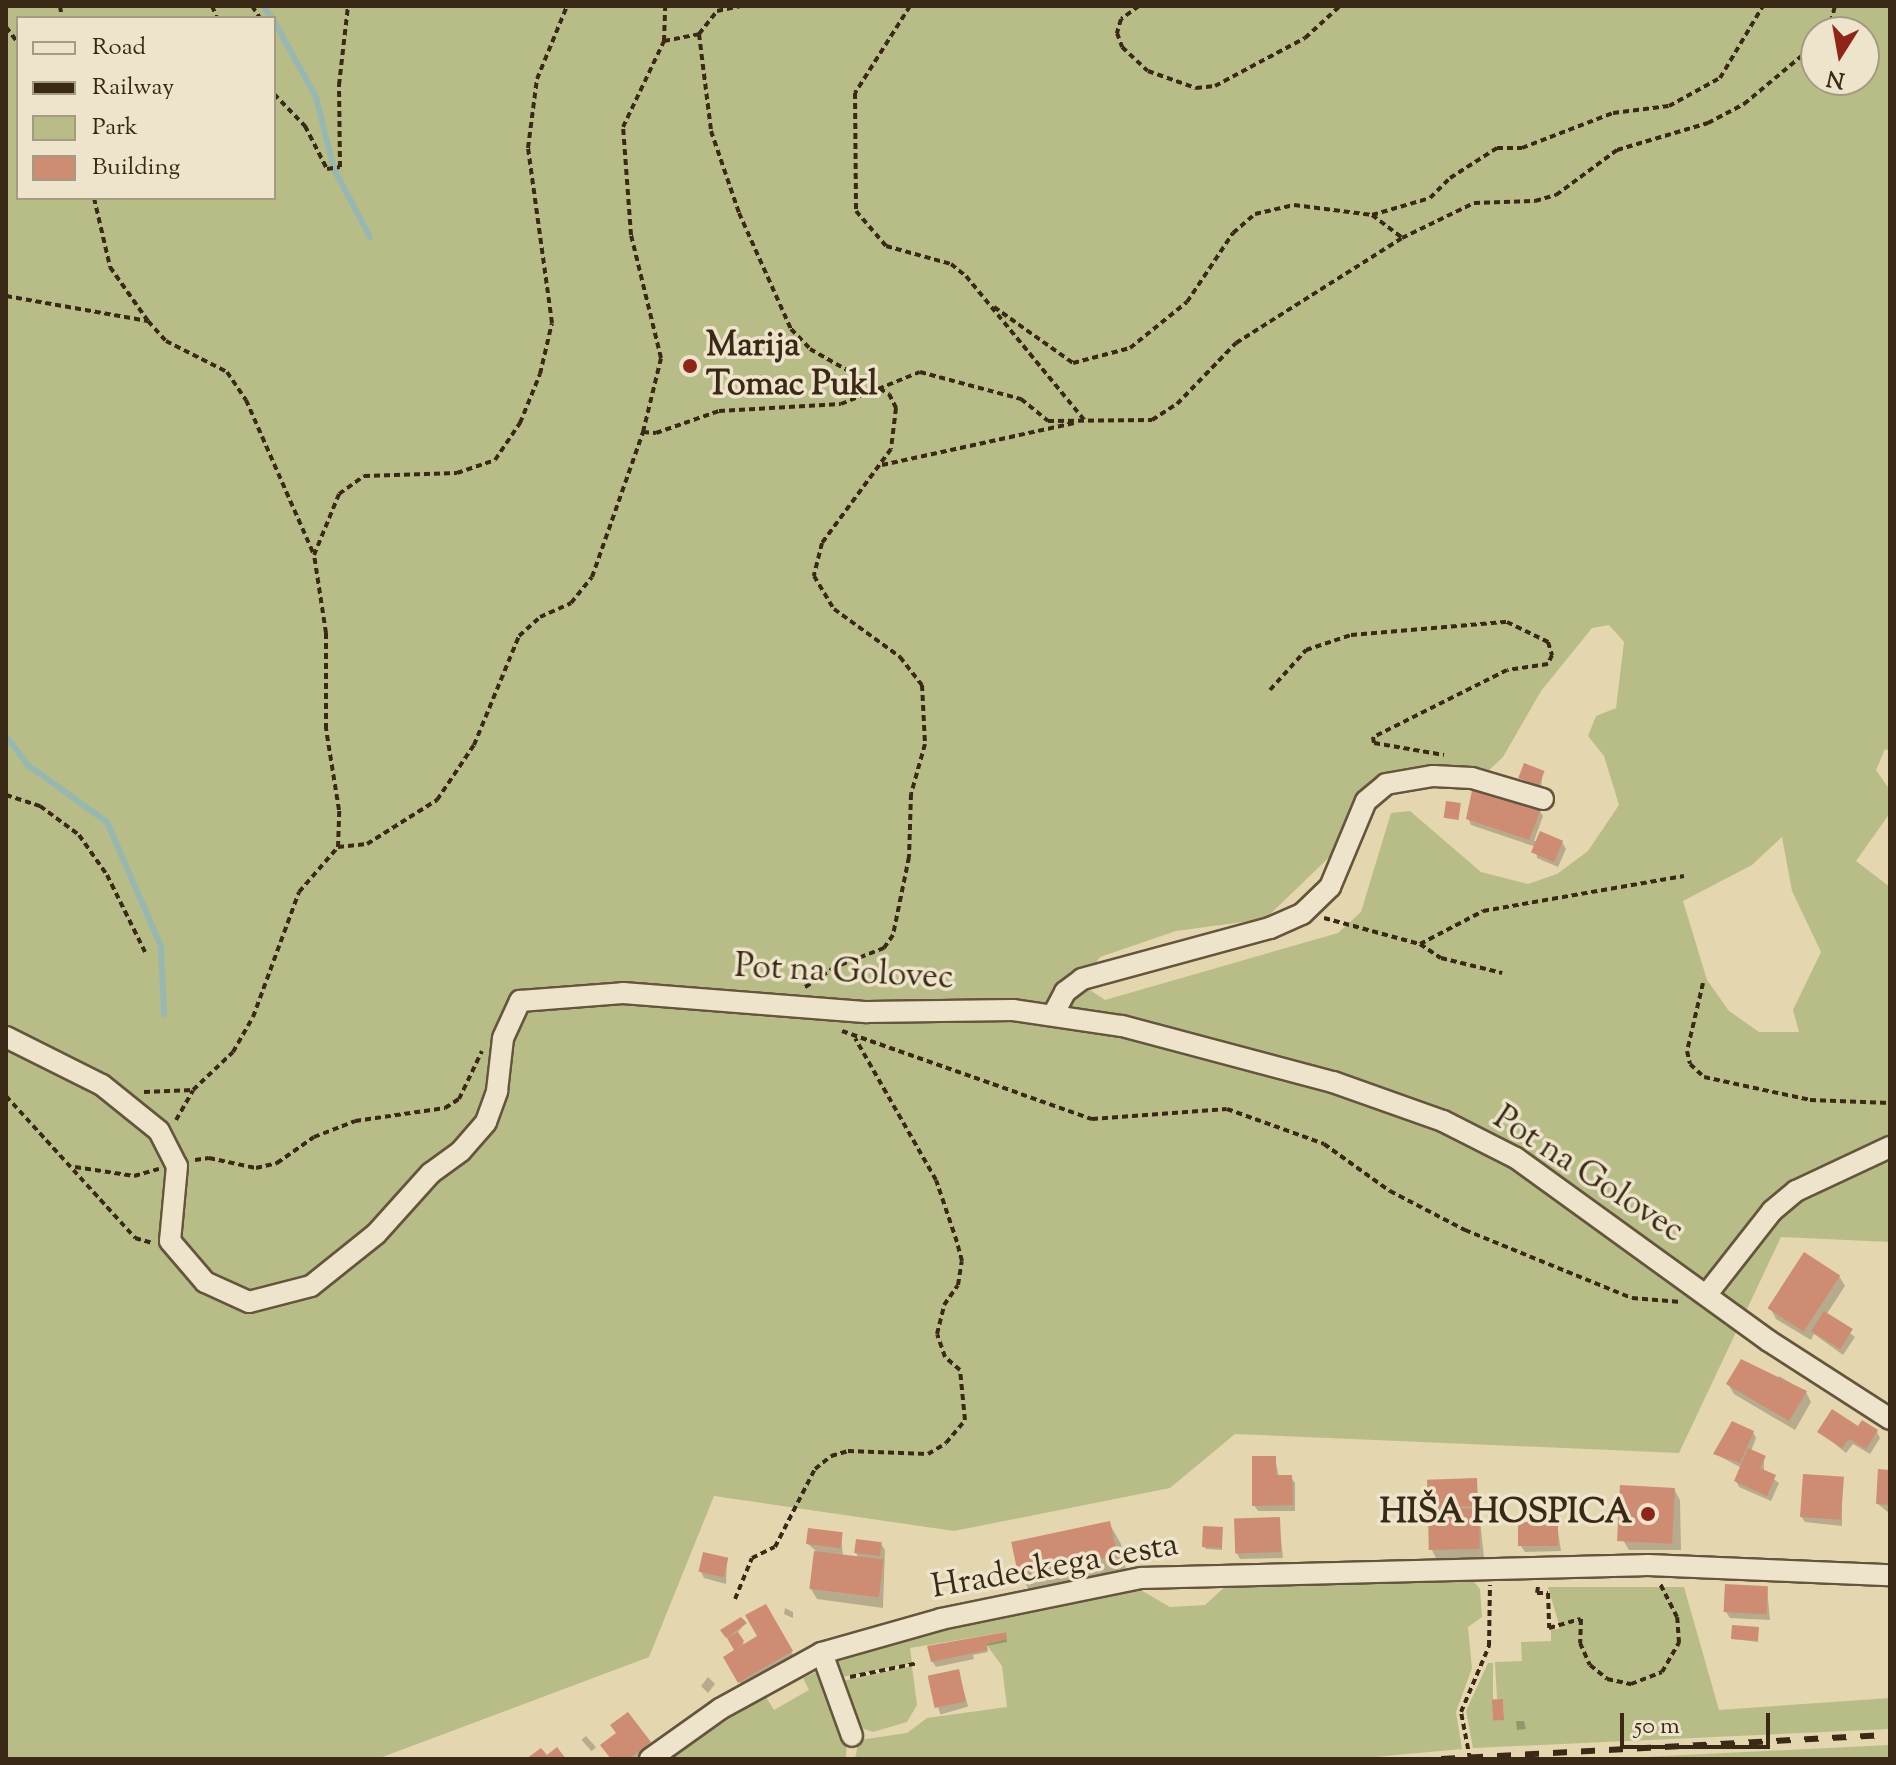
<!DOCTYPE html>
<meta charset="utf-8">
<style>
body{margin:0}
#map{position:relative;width:1896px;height:1765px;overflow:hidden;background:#e4d6af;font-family:"Sorts Mill Goudy",serif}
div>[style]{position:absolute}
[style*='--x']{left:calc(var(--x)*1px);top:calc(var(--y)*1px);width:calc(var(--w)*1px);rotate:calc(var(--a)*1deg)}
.green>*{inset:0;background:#b8bd88}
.shadow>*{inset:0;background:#0003;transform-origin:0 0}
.stream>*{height:6px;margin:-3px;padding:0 3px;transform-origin:3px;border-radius:3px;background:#96b8b1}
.building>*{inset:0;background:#ce8c73;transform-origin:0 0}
.path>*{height:4px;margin-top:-2px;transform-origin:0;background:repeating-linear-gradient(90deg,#3a2a15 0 6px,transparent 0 10px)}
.roads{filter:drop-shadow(2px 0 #64553c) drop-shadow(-2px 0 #64553c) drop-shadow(0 2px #64553c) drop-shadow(0 -2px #64553c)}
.minor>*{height:20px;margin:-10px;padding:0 10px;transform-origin:10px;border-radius:10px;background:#ede4cb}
.rail>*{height:6px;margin-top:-3px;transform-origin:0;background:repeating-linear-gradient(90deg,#3a2a15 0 14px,transparent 0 28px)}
.dots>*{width:22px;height:22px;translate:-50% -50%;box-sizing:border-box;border:4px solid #ede4cb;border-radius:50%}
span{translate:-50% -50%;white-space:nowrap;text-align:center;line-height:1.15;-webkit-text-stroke:7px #ede4cb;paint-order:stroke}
.poi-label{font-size:34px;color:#3a2a15;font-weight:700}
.left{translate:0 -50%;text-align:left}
.right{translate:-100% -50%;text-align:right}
.street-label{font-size:34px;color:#3a2a15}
.frame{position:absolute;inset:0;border:8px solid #3a2a15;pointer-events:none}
.legend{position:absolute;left:16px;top:16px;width:260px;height:184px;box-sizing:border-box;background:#ede4cb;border:2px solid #a59a82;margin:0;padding:10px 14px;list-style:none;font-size:24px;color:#3a2a15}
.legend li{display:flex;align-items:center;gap:16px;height:40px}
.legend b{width:40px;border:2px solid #a59a82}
.north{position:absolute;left:1800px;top:16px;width:80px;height:80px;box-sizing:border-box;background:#ede4cb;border:2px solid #a59a82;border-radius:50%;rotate:191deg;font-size:22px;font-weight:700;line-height:32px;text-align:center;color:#3a2a15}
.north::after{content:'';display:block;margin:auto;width:28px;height:36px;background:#8f2418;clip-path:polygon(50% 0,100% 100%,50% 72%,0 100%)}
.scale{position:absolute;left:1620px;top:1713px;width:150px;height:36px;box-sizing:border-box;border:4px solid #3a2a15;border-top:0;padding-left:10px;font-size:24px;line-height:28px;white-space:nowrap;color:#3a2a15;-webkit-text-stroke:6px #ede4cb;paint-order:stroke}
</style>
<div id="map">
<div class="green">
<i style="clip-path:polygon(evenodd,6px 6px,1890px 6px,1890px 751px,1885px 749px,1876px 770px,1890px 790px,1890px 813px,1856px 861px,1890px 887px,1890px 1242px,1781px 1237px,1679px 1453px,1235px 1434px,1170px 1488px,954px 1531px,714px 1496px,649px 1657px,377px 1759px,6px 1759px,6px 6px,18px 18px,274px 18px,274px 198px,18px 198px,18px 18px,6px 6px,1816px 32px,1864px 32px,1864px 80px,1816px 80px,1816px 32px,6px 6px,1609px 625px,1624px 642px,1616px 708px,1596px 716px,1588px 736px,1604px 756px,1619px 805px,1588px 851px,1557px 874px,1528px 884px,1481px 872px,1410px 811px,1391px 813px,1361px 912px,1338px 933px,1105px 1000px,1081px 984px,1100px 957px,1176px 931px,1265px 919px,1345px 842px,1369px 787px,1402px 792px,1487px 772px,1503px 757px,1541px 691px,1592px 628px,1609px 625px,6px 6px,1782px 837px,1792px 891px,1821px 952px,1793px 1010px,1799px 1032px,1759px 1032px,1729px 1011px,1707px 980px,1683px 901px,1752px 865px,1782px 837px)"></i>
<i style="clip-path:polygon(1470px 1577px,1480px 1589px,1482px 1617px,1468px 1627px,1472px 1668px,1456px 1712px,1462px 1749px,1353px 1759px,855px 1759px,859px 1740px,907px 1733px,927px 1718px,1007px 1707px,1002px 1666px,986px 1644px,1006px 1639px,1006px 1632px,910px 1648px,912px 1663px,837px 1678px,833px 1663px,899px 1640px,1139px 1589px,1170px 1607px,1205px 1605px,1229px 1583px)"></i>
<i style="clip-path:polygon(1548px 1587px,1684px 1587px,1719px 1710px,1890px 1698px,1890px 1729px,1473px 1748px,1466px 1711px,1488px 1663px,1493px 1663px,1493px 1720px,1504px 1719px,1503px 1700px,1497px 1699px,1495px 1662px,1522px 1661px,1521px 1642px,1551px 1641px,1551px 1630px,1560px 1628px)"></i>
<i style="clip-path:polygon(912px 1666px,917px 1705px,907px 1722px,873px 1732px,856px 1726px,838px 1682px)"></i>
<i style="clip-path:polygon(821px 1670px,847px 1734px,846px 1759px,668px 1759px,765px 1695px,774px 1710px,809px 1690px,803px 1678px)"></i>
<i style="clip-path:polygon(1890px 1745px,1890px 1759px,1603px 1759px)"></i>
</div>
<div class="shadow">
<i style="clip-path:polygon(1543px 772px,1541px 787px,1521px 778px)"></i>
<i style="clip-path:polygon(1539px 810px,1543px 816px,1534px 841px,1562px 842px,1566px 849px,1558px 867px,1537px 858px,1536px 847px,1471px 825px,1468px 818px)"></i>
<i style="clip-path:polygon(1839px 1276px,1845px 1286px,1826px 1315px,1855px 1337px,1843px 1355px,1814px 1334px,1811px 1340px,1776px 1319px,1771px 1309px)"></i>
<i style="clip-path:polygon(1779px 1376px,1806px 1392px,1811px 1402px,1795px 1430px,1734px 1394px,1728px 1384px,1775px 1382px)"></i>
<i style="clip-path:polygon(1858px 1428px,1877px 1432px,1880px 1438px,1870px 1454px,1853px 1444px,1846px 1453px,1820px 1432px)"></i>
<i style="clip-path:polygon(1753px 1432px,1756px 1438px,1751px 1451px,1764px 1457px,1764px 1472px,1779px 1483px,1771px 1501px,1739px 1487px,1736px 1481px,1742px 1468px,1715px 1454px)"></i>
<i style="clip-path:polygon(1275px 1458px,1279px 1477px,1291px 1477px,1295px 1483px,1295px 1511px,1258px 1511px,1254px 1505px)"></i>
<i style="clip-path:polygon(1890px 1472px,1890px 1514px,1878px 1504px)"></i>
<i style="clip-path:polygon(1842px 1479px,1842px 1526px,1805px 1522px,1801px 1516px)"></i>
<i style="clip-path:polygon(1476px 1480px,1484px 1558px,1436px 1558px,1431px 1548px,1431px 1507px)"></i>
<i style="clip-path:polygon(1674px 1489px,1680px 1500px,1681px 1550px,1629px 1550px,1623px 1540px)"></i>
<i style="clip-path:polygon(1279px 1519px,1283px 1558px,1240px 1559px,1236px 1552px)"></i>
<i style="clip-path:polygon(1109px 1523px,1121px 1544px,1127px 1576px,1032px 1595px,1020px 1574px)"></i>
<i style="clip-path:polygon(1557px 1524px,1561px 1551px,1525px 1552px,1521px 1546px)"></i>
<i style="clip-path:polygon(1222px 1529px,1222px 1550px,1206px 1549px,1204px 1546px)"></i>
<i style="clip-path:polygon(841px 1534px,843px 1557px,859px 1559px,856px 1553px,881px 1544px,885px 1550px,883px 1608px,817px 1599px,811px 1589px,816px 1551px,808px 1544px)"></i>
<i style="clip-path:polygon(727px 1560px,726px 1584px,704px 1578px,701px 1572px)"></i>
<i style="clip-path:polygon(1767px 1588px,1770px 1620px,1730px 1618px,1726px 1612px)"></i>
<i style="clip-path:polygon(765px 1606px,795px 1658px,743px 1688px,725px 1657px,736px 1651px,723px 1631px,745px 1624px,737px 1633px,745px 1646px,760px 1637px)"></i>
<i style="clip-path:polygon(785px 1608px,793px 1612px,793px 1618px,784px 1614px)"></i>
<i style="clip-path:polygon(1758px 1629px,1758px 1642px,1733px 1639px)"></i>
<i style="clip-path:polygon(1006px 1636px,1007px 1642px,986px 1646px,988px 1652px,973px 1655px,974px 1659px,936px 1667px,932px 1661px)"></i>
<i style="left:958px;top:1671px;width:37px;height:29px;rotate:74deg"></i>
<i style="clip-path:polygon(708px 1677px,715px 1684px,708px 1693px,701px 1686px)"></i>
<i style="clip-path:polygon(628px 1714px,653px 1749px,640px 1759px,612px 1759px)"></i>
<i style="clip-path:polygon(1516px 1721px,1524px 1721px,1526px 1729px,1517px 1730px)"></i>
<i style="left:586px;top:1736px;width:15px;height:6px;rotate:48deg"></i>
</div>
<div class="stream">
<i style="--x:263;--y:6;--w:15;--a:53"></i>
<i style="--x:274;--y:21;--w:87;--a:61.1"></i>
<i style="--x:316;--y:97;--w:74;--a:76"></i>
<i style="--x:334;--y:169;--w:77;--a:62.1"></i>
<i style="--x:6;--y:736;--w:38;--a:53"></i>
<i style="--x:29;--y:766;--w:96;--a:35.7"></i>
<i style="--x:107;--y:822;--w:135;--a:66.5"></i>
<i style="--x:161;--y:946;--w:68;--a:87.5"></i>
</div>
<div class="building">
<i style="left:1524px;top:763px;width:22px;height:16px;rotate:21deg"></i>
<i style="clip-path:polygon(1474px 781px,1541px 809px,1529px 840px,1466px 819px)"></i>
<i style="left:1446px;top:801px;width:15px;height:17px;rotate:8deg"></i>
<i style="left:1540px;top:831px;width:25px;height:23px;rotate:23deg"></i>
<i style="left:1804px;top:1252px;width:43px;height:67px;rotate:33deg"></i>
<i style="left:1824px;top:1311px;width:34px;height:24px;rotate:32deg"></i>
<i style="clip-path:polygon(1741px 1359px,1807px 1391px,1789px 1421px,1726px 1384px)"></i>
<i style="clip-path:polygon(1832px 1409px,1858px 1426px,1862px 1420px,1878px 1430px,1866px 1449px,1849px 1439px,1842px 1448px,1817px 1432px)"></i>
<i style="clip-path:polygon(1732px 1421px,1754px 1431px,1740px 1463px,1713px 1454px)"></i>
<i style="clip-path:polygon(1748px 1448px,1766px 1456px,1760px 1468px,1776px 1475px,1767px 1496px,1734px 1481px)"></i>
<i style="clip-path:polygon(1252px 1456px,1276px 1456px,1276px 1475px,1292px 1475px,1293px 1505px,1252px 1506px)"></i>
<i style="clip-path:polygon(1878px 1469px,1890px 1470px,1890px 1505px,1876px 1504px)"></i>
<i style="left:1803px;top:1474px;width:41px;height:43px;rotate:4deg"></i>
<i style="left:1477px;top:1478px;width:28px;height:50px;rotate:88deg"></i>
<i style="left:1620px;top:1485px;width:55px;height:56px;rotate:3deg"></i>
<i style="left:1479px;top:1508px;width:41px;height:51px;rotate:89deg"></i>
<i style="left:1280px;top:1517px;width:35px;height:46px;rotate:88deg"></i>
<i style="left:1110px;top:1521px;width:35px;height:101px;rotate:78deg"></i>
<i style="left:1518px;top:1522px;width:40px;height:24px"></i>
<i style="left:1203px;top:1526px;width:20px;height:21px;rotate:3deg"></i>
<i style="left:808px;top:1528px;width:35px;height:16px;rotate:7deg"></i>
<i style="left:856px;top:1539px;width:26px;height:14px;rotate:7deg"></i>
<i style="left:814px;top:1551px;width:70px;height:38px;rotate:7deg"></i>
<i style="left:703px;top:1552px;width:26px;height:20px;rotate:13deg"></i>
<i style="left:1725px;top:1584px;width:43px;height:28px;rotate:3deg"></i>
<i style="clip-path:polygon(766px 1604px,793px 1651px,738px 1683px,723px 1657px,734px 1650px,727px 1638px,738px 1632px,744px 1641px,739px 1647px,757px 1636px,745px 1615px)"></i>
<i style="clip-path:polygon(741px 1617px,747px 1623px,726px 1638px,720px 1630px)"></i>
<i style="left:1732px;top:1625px;width:27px;height:14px;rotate:4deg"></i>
<i style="clip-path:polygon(1006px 1632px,1007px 1639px,986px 1644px,988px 1650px,931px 1662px,927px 1646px)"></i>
<i style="left:959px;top:1669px;width:33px;height:32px;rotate:78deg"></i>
<i style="left:1503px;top:1699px;width:21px;height:11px;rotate:87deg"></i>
<i style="clip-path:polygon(628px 1712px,651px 1742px,629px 1759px,611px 1759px,600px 1745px,616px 1733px,610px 1725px)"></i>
<i style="clip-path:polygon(557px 1747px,566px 1759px,526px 1759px,541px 1748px,547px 1755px)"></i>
</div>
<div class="path">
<i style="--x:60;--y:6;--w:12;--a:81"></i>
<i style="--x:212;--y:6;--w:13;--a:67"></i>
<i style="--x:252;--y:6;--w:14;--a:56"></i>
<i style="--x:910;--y:6;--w:103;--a:122.3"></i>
<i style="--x:855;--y:93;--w:118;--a:89.5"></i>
<i style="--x:856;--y:211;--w:46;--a:49.4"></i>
<i style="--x:886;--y:246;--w:67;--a:15.5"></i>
<i style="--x:951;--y:264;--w:19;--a:39"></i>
<i style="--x:966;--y:276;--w:188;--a:50.6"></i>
<i style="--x:1139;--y:6;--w:22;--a:144"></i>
<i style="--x:1121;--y:19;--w:15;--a:106"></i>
<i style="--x:1117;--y:33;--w:15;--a:70"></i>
<i style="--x:1122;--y:47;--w:35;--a:43"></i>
<i style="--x:1148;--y:71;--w:51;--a:19.5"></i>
<i style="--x:1196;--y:88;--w:19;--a:-6"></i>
<i style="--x:1215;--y:86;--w:102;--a:-28.1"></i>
<i style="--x:1305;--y:38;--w:47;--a:-42.4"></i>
<i style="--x:6;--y:27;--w:20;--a:53"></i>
<i style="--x:1828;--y:32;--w:27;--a:-75"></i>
<i style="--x:699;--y:34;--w:98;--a:82.9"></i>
<i style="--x:711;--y:131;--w:87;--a:71.1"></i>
<i style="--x:739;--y:213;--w:127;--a:65.9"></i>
<i style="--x:791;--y:329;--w:28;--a:46"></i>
<i style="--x:810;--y:349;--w:91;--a:29.7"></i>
<i style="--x:889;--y:394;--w:16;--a:63"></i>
<i style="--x:896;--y:408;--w:41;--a:97"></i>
<i style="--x:891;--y:449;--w:117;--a:126.3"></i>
<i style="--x:822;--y:543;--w:34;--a:104"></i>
<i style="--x:814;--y:576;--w:39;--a:59"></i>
<i style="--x:834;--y:609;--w:82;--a:36"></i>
<i style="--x:900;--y:657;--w:36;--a:52"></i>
<i style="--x:922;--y:685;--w:59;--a:87.1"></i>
<i style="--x:925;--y:744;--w:52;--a:105.6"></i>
<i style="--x:911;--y:794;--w:63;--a:91.8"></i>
<i style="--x:909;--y:857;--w:80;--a:101.6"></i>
<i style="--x:893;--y:935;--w:16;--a:125"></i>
<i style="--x:884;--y:948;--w:53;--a:158.8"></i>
<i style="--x:835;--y:967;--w:37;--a:146"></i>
<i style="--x:664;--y:41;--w:36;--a:-11"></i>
<i style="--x:699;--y:34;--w:29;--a:-52"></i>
<i style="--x:717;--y:11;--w:24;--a:-12"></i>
<i style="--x:274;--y:94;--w:45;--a:45.9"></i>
<i style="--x:305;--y:126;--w:48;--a:62.9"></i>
<i style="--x:327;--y:169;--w:13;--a:-9"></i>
<i style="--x:340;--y:167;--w:82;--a:-90.7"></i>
<i style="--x:339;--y:85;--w:80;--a:-83.5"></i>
<i style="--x:94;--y:198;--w:71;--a:76.9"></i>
<i style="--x:110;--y:267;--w:66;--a:54.9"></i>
<i style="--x:1372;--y:215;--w:38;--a:37"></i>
<i style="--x:6;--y:296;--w:144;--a:10"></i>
<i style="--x:148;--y:321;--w:27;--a:48"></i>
<i style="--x:166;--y:341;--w:68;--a:26.9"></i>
<i style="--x:227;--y:372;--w:34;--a:56"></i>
<i style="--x:246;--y:400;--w:169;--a:66.3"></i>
<i style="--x:994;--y:307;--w:97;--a:35.3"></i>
<i style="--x:1073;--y:363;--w:59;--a:-14.7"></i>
<i style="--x:1130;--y:348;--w:73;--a:-38.9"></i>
<i style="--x:1187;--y:302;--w:83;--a:-56.3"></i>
<i style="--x:1233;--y:233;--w:29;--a:-41"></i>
<i style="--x:1255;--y:214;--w:40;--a:-13"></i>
<i style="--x:1294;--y:205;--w:79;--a:7.3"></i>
<i style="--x:1372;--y:215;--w:60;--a:-16.3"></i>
<i style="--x:1430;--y:198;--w:28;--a:-45"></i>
<i style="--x:1450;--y:178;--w:56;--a:-32.6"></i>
<i style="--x:1497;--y:148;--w:25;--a:0"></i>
<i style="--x:1522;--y:148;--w:97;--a:-21"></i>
<i style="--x:1613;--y:113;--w:56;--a:-7.1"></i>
<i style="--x:1669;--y:106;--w:58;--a:-28.8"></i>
<i style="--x:1720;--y:78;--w:84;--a:-59.2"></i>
<i style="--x:643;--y:432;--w:13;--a:4"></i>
<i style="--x:656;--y:433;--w:67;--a:-19.2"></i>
<i style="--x:719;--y:411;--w:122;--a:-3.3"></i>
<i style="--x:841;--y:404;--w:85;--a:-22.1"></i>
<i style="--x:920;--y:372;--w:105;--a:15"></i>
<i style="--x:1021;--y:399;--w:35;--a:39"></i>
<i style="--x:1048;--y:421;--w:104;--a:-0.6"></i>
<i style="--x:1152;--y:420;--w:30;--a:-33"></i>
<i style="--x:1177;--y:404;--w:85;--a:-46"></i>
<i style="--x:1236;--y:343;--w:196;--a:-32.3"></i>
<i style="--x:1402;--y:238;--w:80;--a:-25.9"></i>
<i style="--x:1474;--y:203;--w:61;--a:-1.9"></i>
<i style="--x:1535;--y:201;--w:22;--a:-16"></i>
<i style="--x:1556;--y:195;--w:76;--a:-36.4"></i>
<i style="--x:1617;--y:150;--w:95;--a:-16.5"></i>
<i style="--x:1708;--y:123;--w:41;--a:-27.8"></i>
<i style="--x:1744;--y:104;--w:94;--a:-39.8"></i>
<i style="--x:882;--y:465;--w:198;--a:-12.3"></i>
<i style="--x:1270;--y:690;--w:54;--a:-48"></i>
<i style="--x:1306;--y:650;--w:47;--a:-18.4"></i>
<i style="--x:1351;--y:635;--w:157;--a:-4.8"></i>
<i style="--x:1507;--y:622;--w:46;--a:26"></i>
<i style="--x:1548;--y:642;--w:14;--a:73"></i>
<i style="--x:1552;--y:655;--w:10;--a:114"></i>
<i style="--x:1548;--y:664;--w:41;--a:171.7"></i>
<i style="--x:1507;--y:670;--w:150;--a:153.4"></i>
<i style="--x:1373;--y:737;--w:6;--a:81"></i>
<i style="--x:1374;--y:743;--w:71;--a:9.7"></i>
<i style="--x:6;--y:795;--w:36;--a:18"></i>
<i style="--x:40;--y:806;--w:49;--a:36.6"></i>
<i style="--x:79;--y:835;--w:49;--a:55"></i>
<i style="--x:107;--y:875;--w:86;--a:63.7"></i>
<i style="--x:338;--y:847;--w:29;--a:-6"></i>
<i style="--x:367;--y:844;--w:83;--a:-32.2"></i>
<i style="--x:437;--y:800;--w:66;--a:-56.1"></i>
<i style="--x:474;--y:745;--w:118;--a:-67.6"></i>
<i style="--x:519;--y:636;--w:28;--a:-42"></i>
<i style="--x:540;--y:617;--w:34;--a:-24"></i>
<i style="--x:571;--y:603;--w:33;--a:-51"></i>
<i style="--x:592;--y:577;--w:154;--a:-70.6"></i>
<i style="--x:643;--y:432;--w:76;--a:-76.3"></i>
<i style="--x:661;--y:358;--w:127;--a:-103.7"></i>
<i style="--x:631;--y:235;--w:108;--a:-94.2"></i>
<i style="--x:623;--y:127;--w:95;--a:-64.5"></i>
<i style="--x:664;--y:41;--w:35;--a:-88"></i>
<i style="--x:1324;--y:918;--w:99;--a:15.2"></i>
<i style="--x:1420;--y:944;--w:71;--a:-27.6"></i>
<i style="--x:1483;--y:911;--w:204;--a:-9.9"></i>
<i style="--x:1420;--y:944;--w:25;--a:34"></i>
<i style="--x:1441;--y:958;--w:63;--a:13.8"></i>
<i style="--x:1703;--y:983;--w:70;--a:103.2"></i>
<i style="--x:1687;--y:1051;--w:13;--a:77"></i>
<i style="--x:1690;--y:1064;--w:19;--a:43"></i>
<i style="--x:1704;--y:1077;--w:108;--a:12.2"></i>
<i style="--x:1810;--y:1100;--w:80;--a:2.1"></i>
<i style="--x:842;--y:1031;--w:265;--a:19.4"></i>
<i style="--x:1092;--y:1119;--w:135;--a:-4.2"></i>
<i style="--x:1227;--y:1109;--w:103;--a:19.8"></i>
<i style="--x:1324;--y:1144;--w:81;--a:35.5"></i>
<i style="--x:1390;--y:1191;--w:85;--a:27.5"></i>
<i style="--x:1465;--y:1230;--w:180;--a:22.2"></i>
<i style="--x:1632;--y:1298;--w:49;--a:4.7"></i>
<i style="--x:144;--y:1092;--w:49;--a:-2.3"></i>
<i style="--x:6;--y:1096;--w:192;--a:47.7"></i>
<i style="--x:135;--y:1238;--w:18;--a:16"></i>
<i style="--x:176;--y:1120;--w:34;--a:-60"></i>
<i style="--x:193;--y:1090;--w:55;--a:-43.5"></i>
<i style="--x:233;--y:1052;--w:40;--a:-60.3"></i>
<i style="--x:253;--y:1017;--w:133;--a:-69.8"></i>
<i style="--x:299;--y:892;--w:60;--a:-49.1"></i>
<i style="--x:338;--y:847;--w:37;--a:-88"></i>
<i style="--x:339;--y:810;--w:82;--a:-99.1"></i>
<i style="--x:326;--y:729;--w:96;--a:-90"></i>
<i style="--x:326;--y:633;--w:79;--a:-98.7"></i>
<i style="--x:314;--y:555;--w:66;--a:-67.7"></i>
<i style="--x:339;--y:494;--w:31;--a:-36"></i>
<i style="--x:364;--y:476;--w:93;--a:-1.8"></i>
<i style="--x:457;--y:473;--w:40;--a:-18.9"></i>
<i style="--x:495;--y:460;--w:45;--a:-56"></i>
<i style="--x:520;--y:423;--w:53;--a:-67.8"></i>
<i style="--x:540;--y:374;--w:52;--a:-76.8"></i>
<i style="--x:552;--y:323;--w:177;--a:-97.8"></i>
<i style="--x:528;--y:148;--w:70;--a:-82.6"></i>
<i style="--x:537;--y:79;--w:79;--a:-67.7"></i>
<i style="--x:195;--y:1160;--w:14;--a:-8"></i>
<i style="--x:209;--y:1158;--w:48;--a:12"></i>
<i style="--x:256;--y:1168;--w:22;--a:-13"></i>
<i style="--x:277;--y:1163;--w:45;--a:-35.1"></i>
<i style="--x:314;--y:1137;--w:44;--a:-21.3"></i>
<i style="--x:355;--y:1121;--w:91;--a:-8.2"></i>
<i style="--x:445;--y:1108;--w:17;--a:-33"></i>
<i style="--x:459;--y:1099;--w:53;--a:-64.4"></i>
<i style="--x:75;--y:1167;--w:60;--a:8.7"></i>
<i style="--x:134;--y:1176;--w:26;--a:-16"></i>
<i style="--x:1538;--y:1587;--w:6;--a:99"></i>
<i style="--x:1537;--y:1593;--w:11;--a:0"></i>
<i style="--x:1548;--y:1593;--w:35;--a:88"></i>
<i style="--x:1549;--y:1628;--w:33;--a:-16"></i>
<i style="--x:1581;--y:1619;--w:24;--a:92"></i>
<i style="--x:1580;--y:1643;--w:24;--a:66"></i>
<i style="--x:1590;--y:1665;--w:22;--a:39"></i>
<i style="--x:1607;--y:1679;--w:25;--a:12"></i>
<i style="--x:1631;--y:1684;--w:33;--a:-21"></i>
<i style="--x:1662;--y:1672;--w:34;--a:-60"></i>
<i style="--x:1679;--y:1643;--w:26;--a:-94"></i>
<i style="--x:1677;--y:1617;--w:37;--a:-117"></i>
<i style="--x:735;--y:1599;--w:44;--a:-67.5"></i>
<i style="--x:752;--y:1558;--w:25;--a:-26"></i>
<i style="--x:775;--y:1547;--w:88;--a:-62.9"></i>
<i style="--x:815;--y:1469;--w:21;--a:-39"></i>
<i style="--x:831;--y:1456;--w:18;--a:-16"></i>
<i style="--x:848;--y:1451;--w:80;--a:2.1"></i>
<i style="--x:928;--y:1454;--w:21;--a:-31"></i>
<i style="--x:946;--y:1443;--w:30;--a:-50"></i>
<i style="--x:965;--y:1420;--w:50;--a:-95.7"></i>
<i style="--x:960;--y:1370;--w:20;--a:-139"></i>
<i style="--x:945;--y:1357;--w:24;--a:-109"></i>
<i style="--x:937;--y:1334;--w:30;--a:-76"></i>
<i style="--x:944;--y:1305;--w:24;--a:-55"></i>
<i style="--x:958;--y:1285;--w:24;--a:-81"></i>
<i style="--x:962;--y:1261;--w:20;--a:-105"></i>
<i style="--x:957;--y:1242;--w:65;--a:-108.7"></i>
<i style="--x:936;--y:1180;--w:163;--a:-119.7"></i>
<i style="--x:850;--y:1677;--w:69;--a:-11.6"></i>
<i style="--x:1470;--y:1759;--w:48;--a:-100.8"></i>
<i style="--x:1461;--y:1712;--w:72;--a:-67"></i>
<i style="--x:1489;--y:1646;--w:61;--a:-89.1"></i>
</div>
<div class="roads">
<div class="minor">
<i style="--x:1054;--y:1013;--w:24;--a:-62"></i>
<i style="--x:1065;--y:992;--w:21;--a:-37"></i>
<i style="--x:1082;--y:979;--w:195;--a:-15.2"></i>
<i style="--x:1270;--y:928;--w:35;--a:-24"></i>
<i style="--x:1302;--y:914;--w:39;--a:-44"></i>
<i style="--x:1330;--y:887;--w:93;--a:-67.3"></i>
<i style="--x:1366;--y:801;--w:26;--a:-40"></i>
<i style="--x:1386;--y:784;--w:48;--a:-9.7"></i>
<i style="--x:1433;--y:776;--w:39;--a:3"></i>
<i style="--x:1472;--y:778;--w:74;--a:16.5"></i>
<i style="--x:6;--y:1037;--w:107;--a:26.6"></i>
<i style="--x:102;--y:1085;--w:73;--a:38.9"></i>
<i style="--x:159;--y:1131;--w:39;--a:63"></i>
<i style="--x:177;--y:1166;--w:75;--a:95.3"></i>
<i style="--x:170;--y:1241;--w:54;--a:49.5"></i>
<i style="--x:205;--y:1282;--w:48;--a:24.4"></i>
<i style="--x:249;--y:1302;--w:64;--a:-14.5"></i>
<i style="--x:311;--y:1286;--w:83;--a:-38.7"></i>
<i style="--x:376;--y:1234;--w:82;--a:-48"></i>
<i style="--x:431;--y:1173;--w:37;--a:-36"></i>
<i style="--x:461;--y:1151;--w:38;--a:-49"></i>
<i style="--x:486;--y:1122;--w:33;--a:-70"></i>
<i style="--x:497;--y:1091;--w:53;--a:-83.5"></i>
<i style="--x:503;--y:1038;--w:41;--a:-65.3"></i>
<i style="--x:520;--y:1001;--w:103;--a:-4.4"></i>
<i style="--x:623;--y:993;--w:245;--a:4.5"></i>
<i style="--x:867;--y:1012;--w:146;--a:-0.8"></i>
<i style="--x:1013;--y:1010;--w:110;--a:8.4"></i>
<i style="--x:1122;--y:1026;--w:218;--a:14.9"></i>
<i style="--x:1333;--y:1082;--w:117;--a:19.5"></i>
<i style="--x:1443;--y:1121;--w:82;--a:26.9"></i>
<i style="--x:1516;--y:1158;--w:312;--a:35.9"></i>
<i style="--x:1769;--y:1341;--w:144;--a:32.8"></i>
<i style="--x:1707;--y:1294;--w:105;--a:-51.9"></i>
<i style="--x:1772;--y:1211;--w:31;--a:-40"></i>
<i style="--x:1796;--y:1191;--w:104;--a:-25.1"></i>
<i style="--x:822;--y:1653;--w:88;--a:70.1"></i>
<i style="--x:650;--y:1759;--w:86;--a:-35.5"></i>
<i style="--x:720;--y:1709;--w:116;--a:-28.8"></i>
<i style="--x:822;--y:1653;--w:124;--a:-15.9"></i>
<i style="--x:941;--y:1619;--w:204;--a:-11.6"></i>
<i style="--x:1141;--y:1578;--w:507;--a:-1.47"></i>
<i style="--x:1648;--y:1565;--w:242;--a:2.4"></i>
</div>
</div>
<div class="rail">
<i style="--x:1441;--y:1759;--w:450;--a:-3.1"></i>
</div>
<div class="dots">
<i style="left:690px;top:366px;background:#8f2418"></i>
<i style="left:1648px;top:1514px;background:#8f2418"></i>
</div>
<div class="poi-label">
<span class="left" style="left:706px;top:366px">Marija<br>Tomac Pukl</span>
<span class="right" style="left:1632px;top:1514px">HIŠA HOSPICA</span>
</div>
<div class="street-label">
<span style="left:844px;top:973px;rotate:3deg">Pot na Golovec</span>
<span style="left:1588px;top:1175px;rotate:33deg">Pot na Golovec</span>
<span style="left:1055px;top:1567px;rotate:-10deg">Hradeckega cesta</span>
</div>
<div class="frame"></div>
<ul class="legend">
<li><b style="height:10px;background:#ede4cb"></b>Road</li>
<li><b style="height:10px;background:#3a2a15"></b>Railway</li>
<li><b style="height:22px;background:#b8bd88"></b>Park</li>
<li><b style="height:22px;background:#ce8c73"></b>Building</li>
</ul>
<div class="north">N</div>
<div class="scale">50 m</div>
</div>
